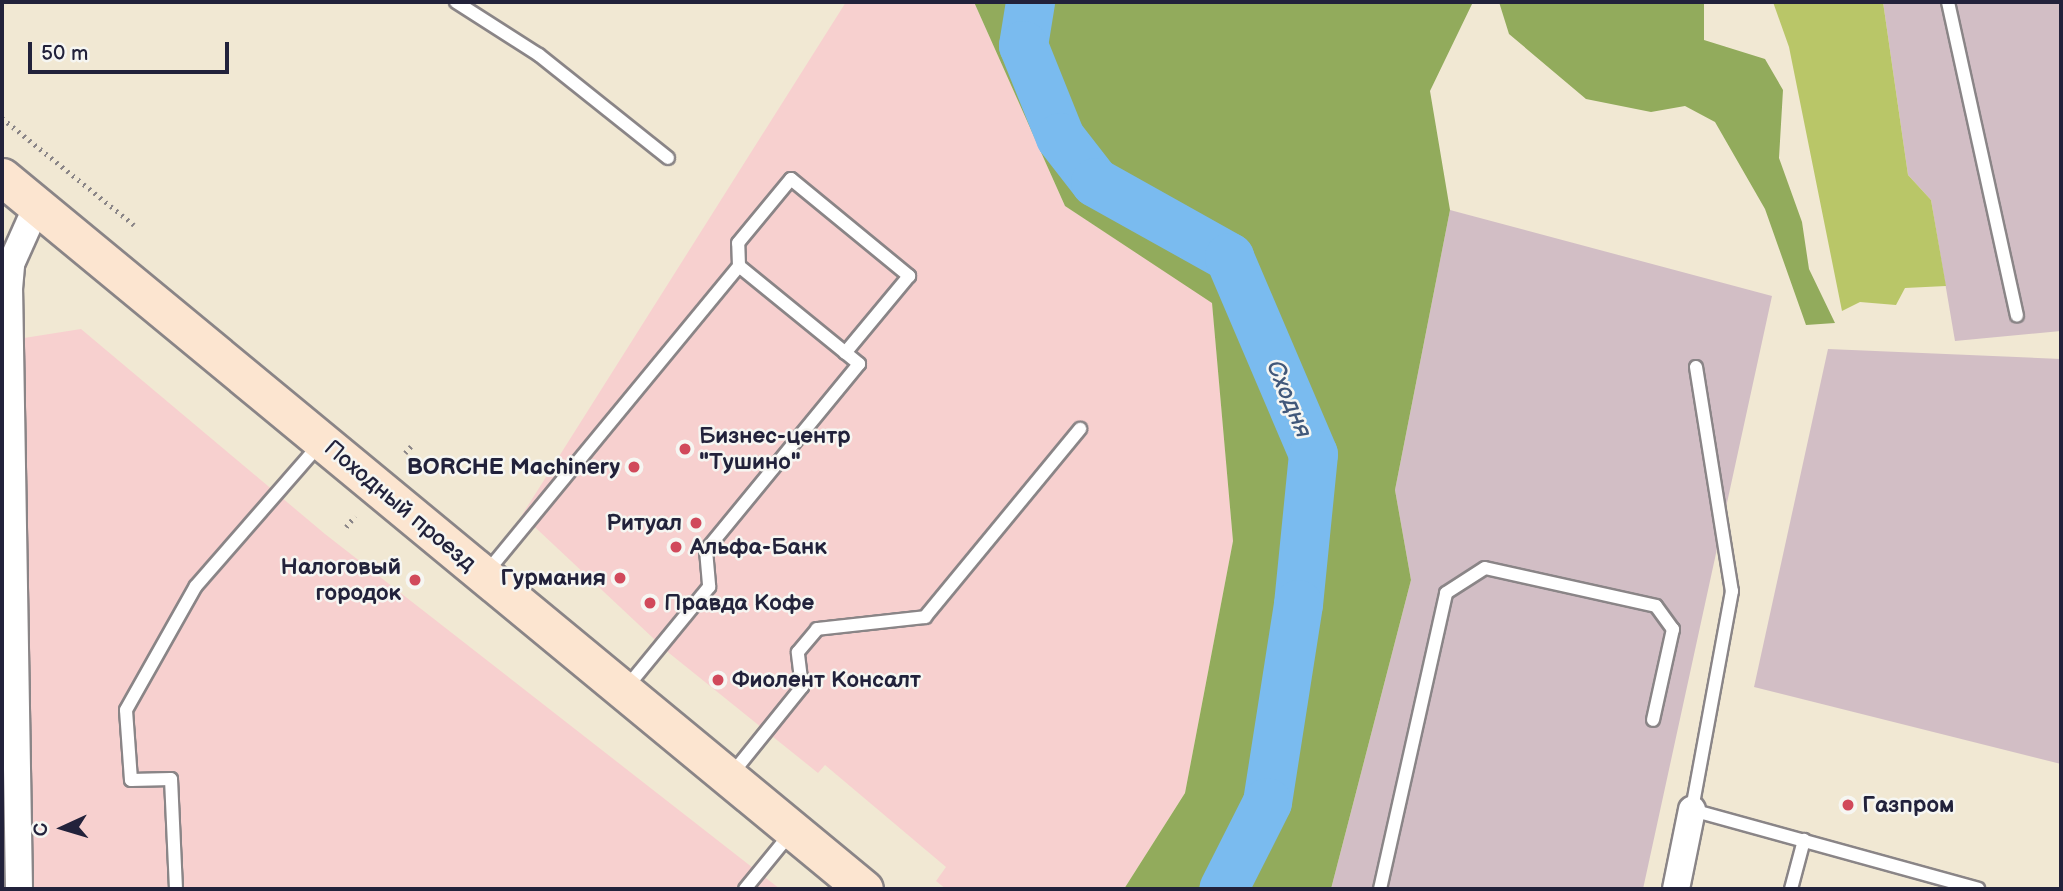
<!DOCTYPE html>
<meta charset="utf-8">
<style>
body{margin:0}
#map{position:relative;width:2063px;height:891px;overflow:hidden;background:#f1e8d3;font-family:"Balsamiq Sans",sans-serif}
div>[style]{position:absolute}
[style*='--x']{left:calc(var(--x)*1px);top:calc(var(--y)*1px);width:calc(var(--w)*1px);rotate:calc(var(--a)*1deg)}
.built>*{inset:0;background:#f7d0cf}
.industrial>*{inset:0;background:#d2bec5}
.green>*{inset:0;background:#b9c668}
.forest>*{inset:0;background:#92ab5c}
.river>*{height:49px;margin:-24.5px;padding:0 24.5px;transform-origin:24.5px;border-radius:24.5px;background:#7abbef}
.path>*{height:4.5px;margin-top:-2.25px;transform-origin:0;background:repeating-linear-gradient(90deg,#8a8587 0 2px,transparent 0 7px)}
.roads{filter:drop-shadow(2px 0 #8a8587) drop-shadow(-2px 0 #8a8587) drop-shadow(0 2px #8a8587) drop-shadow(0 -2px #8a8587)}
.service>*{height:12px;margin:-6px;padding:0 6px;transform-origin:6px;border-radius:6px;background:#fff}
.minor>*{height:26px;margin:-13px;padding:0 13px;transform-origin:13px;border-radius:13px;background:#fff}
.secondary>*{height:37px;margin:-18.5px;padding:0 18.5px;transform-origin:18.5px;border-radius:18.5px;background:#fce5d0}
.dots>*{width:19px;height:19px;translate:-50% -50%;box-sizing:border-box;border:4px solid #f6f6f2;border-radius:50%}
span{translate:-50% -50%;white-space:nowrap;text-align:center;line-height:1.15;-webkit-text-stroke:5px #f6f6f2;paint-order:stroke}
.poi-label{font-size:23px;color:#22223b;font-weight:700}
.left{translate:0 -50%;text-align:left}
.right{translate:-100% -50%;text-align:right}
.street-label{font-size:23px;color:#22223b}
.water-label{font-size:24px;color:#41587a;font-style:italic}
.frame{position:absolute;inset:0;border:4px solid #22223b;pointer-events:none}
.north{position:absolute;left:28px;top:793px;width:70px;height:70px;-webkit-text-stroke:5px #f6f6f2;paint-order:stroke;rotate:266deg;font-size:19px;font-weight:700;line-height:28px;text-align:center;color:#22223b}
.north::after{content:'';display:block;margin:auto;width:24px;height:32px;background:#22223b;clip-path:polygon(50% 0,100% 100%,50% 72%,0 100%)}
.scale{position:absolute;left:28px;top:42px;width:201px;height:32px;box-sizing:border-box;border:4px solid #22223b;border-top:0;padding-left:9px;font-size:21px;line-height:24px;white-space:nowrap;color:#22223b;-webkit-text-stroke:5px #f6f6f2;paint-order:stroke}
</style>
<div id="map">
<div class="built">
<i style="clip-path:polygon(846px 2px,974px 2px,1065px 206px,1212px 302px,1233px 541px,1185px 793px,1124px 889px,946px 889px,936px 881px,946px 867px,825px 765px,818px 773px,669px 653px,522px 515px)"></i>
<i style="clip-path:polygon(81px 329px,325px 534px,780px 889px,31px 889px,24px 338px)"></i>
</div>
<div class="industrial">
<i style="clip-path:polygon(1883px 2px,2061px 2px,2061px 331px,1955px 341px,1931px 200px,1908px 175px)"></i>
<i style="clip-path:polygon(1450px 210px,1772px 296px,1643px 889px,1331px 889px,1411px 580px,1395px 490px)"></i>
<i style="clip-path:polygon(1828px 349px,2061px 359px,2061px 764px,1754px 687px)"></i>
</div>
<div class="green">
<i style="clip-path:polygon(1773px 2px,1883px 2px,1908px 175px,1931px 200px,1946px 286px,1905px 288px,1896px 305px,1860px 302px,1842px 311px,1789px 47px)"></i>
</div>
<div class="forest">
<i style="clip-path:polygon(974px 2px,1473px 2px,1430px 91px,1450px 210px,1395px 490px,1411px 580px,1331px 889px,1124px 889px,1185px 793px,1233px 541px,1212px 303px,1065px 206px)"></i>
<i style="clip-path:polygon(1499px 2px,1704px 2px,1704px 40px,1765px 59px,1783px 90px,1779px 158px,1802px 222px,1809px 269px,1835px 323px,1806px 325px,1765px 209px,1715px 122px,1685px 106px,1651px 112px,1586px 99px,1509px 34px)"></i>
</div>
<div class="river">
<i style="--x:1030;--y:2;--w:44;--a:99.2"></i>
<i style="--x:1023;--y:45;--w:99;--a:68.1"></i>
<i style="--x:1060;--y:137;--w:57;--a:52.1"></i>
<i style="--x:1095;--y:182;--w:154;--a:29.2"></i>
<i style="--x:1229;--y:257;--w:214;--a:66.9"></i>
<i style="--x:1313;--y:454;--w:151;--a:95.7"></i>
<i style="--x:1298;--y:604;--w:200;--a:98.9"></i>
<i style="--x:1267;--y:802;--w:97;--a:116.8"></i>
</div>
<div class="path">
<i style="--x:2;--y:118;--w:170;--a:39"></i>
<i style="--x:405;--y:453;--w:9;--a:-49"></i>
<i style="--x:346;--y:527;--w:14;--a:-51"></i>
</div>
<div class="roads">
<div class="service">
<i style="--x:456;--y:2;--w:98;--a:32.6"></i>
<i style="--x:539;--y:55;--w:165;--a:38.6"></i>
<i style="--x:1948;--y:2;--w:321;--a:77.6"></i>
<i style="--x:739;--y:266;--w:23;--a:-92"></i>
<i style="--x:738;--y:243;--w:83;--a:-50.4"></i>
<i style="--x:791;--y:179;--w:153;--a:39.4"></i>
<i style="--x:909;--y:276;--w:100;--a:129.7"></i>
<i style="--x:1696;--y:367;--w:227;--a:80.9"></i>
<i style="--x:1732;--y:591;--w:223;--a:100.4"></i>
<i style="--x:1692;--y:810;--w:297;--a:15.4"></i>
<i style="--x:486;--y:573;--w:398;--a:-50.5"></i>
<i style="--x:739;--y:266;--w:155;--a:39.2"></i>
<i style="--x:859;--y:364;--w:241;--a:129.4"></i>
<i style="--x:706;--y:550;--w:37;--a:85"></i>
<i style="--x:709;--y:587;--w:131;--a:129.4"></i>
<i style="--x:731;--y:775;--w:113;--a:-51.1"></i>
<i style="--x:802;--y:687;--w:35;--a:-97"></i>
<i style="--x:798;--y:652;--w:30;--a:-50"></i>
<i style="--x:817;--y:629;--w:109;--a:-6.3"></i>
<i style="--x:925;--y:617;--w:244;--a:-50.5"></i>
<i style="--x:176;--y:889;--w:110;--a:-92.6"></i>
<i style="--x:171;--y:779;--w:40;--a:178.6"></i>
<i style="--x:131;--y:780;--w:70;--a:-94.1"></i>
<i style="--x:126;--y:710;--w:142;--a:-60.6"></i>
<i style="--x:196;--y:586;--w:189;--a:-48.9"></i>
<i style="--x:745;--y:889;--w:71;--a:-50.7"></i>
<i style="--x:1380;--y:889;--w:303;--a:-77.4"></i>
<i style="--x:1446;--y:593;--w:46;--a:-32.7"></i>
<i style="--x:1485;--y:568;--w:175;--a:12.5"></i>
<i style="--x:1656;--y:606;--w:29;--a:54"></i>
<i style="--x:1673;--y:629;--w:93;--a:102.4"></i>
<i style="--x:1791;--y:889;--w:51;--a:-75.1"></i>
</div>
<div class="minor">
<i style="--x:19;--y:889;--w:600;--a:-90.95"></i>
<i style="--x:9;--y:289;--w:25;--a:-85"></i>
<i style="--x:11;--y:264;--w:64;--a:-65.9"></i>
<i style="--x:1676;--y:889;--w:81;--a:-78.6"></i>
</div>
<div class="secondary">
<i style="--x:2;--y:177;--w:1118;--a:39.56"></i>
</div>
</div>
<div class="dots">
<i style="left:685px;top:449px;background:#d1495b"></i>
<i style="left:634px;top:467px;background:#d1495b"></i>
<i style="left:696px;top:523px;background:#d1495b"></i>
<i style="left:676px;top:547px;background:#d1495b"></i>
<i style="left:620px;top:578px;background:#d1495b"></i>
<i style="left:415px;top:580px;background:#d1495b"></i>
<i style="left:650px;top:603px;background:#d1495b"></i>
<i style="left:718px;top:680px;background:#d1495b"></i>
<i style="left:1848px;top:805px;background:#d1495b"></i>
</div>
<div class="poi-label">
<span class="left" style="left:699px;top:449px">Бизнес-центр<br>"Тушино"</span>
<span class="right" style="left:620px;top:467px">BORCHE Machinery</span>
<span class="right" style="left:682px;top:523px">Ритуал</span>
<span class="left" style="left:690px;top:547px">Альфа-Банк</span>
<span class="right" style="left:401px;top:580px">Налоговый<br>городок</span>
<span class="right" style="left:606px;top:578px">Гурмания</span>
<span class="left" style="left:664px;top:603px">Правда Кофе</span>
<span class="left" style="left:732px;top:680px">Фиолент Консалт</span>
<span class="left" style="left:1862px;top:805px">Газпром</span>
</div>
<div class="street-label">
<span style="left:400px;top:506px;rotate:40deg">Походный проезд</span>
</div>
<div class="water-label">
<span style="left:1289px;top:399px;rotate:67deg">Сходня</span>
</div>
<div class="frame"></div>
<div class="north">С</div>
<div class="scale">50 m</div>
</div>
